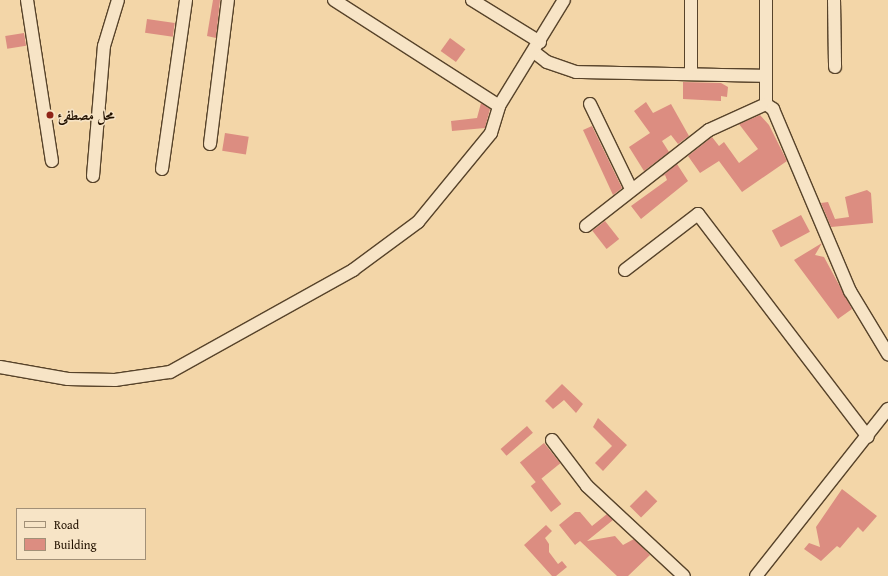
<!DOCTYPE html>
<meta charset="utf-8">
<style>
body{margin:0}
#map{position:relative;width:888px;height:576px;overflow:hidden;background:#f3d6a8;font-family:"Gentium Book Plus",Amiri,serif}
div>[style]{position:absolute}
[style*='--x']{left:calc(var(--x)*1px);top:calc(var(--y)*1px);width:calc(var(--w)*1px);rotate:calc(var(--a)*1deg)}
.building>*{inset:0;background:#dc8d81;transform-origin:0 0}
.roads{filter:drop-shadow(1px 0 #57432a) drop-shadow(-1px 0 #57432a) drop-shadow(0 1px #57432a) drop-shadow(0 -1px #57432a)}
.street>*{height:12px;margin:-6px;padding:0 6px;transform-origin:6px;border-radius:6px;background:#f7e4c6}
.dots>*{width:11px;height:11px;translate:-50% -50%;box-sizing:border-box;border:2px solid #f7e4c6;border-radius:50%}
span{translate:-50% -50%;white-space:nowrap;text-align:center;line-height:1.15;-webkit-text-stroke:3px #f7e4c6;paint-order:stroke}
.poi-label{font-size:14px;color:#231200;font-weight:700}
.left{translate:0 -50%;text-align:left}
.legend{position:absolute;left:16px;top:508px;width:130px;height:52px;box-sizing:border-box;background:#f7e4c6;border:1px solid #a29077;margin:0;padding:5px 7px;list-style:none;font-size:12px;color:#231200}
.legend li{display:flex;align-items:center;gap:8px;height:20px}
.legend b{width:20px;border:1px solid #a29077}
</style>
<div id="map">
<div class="building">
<i style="clip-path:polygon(213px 0,220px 0,216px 38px,207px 36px)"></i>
<i style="left:147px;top:19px;width:28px;height:14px;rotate:8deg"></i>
<i style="left:24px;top:33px;width:13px;height:19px;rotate:81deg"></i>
<i style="left:450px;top:38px;width:19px;height:16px;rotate:36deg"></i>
<i style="clip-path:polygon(683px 82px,721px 83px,728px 87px,727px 97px,721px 96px,721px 101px,683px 99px)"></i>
<i style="clip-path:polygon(646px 102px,653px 113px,671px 104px,689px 136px,678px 144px,671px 135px,662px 141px,669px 152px,644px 171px,629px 147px,650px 133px,634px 111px)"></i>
<i style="clip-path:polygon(481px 103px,490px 109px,485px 128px,452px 131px,451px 121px,477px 118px)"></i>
<i style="clip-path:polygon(760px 115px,769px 125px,787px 161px,742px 192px,719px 161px,700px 173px,688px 156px,712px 137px,719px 146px,724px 142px,739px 163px,758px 149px,739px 124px)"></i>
<i style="clip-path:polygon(592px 126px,622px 188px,613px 195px,583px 130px)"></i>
<i style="left:225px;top:133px;width:24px;height:18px;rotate:9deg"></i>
<i style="clip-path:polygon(677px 164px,688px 181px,641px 219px,631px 206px,667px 180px,665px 175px,661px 177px)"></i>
<i style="clip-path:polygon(867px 190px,871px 193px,873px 223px,831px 227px,821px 203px,828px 202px,835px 219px,849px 217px,845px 197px)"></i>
<i style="left:801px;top:215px;width:19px;height:33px;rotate:62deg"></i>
<i style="left:605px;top:221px;width:23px;height:16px;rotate:52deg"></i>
<i style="clip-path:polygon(822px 243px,815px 255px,824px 257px,852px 309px,838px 319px,794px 260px)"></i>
<i style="clip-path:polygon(562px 384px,583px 404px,576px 413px,564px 400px,553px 409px,545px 401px)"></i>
<i style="clip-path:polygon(598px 418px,627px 445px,603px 471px,595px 463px,612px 446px,593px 427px)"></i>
<i style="left:527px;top:426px;width:9px;height:35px;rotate:49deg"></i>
<i style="left:544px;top:443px;width:26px;height:31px;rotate:51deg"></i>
<i style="left:541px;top:478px;width:33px;height:13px;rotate:52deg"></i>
<i style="clip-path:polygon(842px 489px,877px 516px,863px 532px,858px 527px,840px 548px,837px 546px,821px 561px,804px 549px,809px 543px,820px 547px,816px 527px)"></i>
<i style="left:646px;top:490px;width:16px;height:23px;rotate:45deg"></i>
<i style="clip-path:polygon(575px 512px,580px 512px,592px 526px,607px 514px,613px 520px,587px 541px,615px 536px,623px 545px,634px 539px,650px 555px,628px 576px,617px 576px,580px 541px,575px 545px,559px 525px)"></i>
<i style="clip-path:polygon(546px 525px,552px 531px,545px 538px,549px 544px,549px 552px,558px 564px,562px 561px,567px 567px,556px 576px,552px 576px,524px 545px)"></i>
</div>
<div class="roads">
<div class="street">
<i style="--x:27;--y:0;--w:163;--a:81.2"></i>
<i style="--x:334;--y:0;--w:196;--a:32.7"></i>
<i style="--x:472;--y:0;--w:80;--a:31.7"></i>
<i style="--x:834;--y:0;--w:67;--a:89.1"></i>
<i style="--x:534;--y:52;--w:16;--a:38"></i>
<i style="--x:547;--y:62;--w:31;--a:19"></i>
<i style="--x:576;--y:72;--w:190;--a:1.2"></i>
<i style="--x:691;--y:74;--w:74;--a:-90"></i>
<i style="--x:590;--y:104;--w:94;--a:64.2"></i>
<i style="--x:766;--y:104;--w:104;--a:-90"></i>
<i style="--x:210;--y:144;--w:145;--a:-82.9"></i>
<i style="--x:162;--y:169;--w:171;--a:-81.9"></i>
<i style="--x:93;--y:176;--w:130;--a:-85.2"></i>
<i style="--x:104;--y:46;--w:48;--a:-73.1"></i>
<i style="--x:586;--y:226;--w:156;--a:-38"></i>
<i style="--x:709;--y:130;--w:63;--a:-24.5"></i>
<i style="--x:766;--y:104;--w:9;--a:36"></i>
<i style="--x:773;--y:109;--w:198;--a:67.1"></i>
<i style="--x:850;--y:291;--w:74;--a:58.9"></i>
<i style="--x:625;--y:270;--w:92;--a:-37.5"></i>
<i style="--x:698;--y:214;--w:280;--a:52.7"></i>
<i style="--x:0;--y:367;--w:69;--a:10"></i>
<i style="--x:68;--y:379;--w:47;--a:1.2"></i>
<i style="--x:115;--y:380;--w:56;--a:-8.3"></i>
<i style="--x:170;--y:372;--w:210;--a:-29.1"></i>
<i style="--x:353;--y:270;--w:81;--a:-36.4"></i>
<i style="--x:418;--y:222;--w:115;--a:-50.6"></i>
<i style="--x:491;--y:133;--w:28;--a:-73"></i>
<i style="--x:499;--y:106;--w:124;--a:-58.5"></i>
<i style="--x:552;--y:440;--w:58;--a:52.7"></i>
<i style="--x:587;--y:486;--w:132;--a:42.9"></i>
<i style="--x:756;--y:576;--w:213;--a:-51.7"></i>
</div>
</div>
<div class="dots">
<i style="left:50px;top:115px;background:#8f2418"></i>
</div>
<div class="poi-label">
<span class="left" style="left:58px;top:115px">محل مصطفئ</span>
</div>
<ul class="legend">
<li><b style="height:5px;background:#f7e4c6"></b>Road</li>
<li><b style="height:11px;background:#dc8d81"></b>Building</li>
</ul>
</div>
